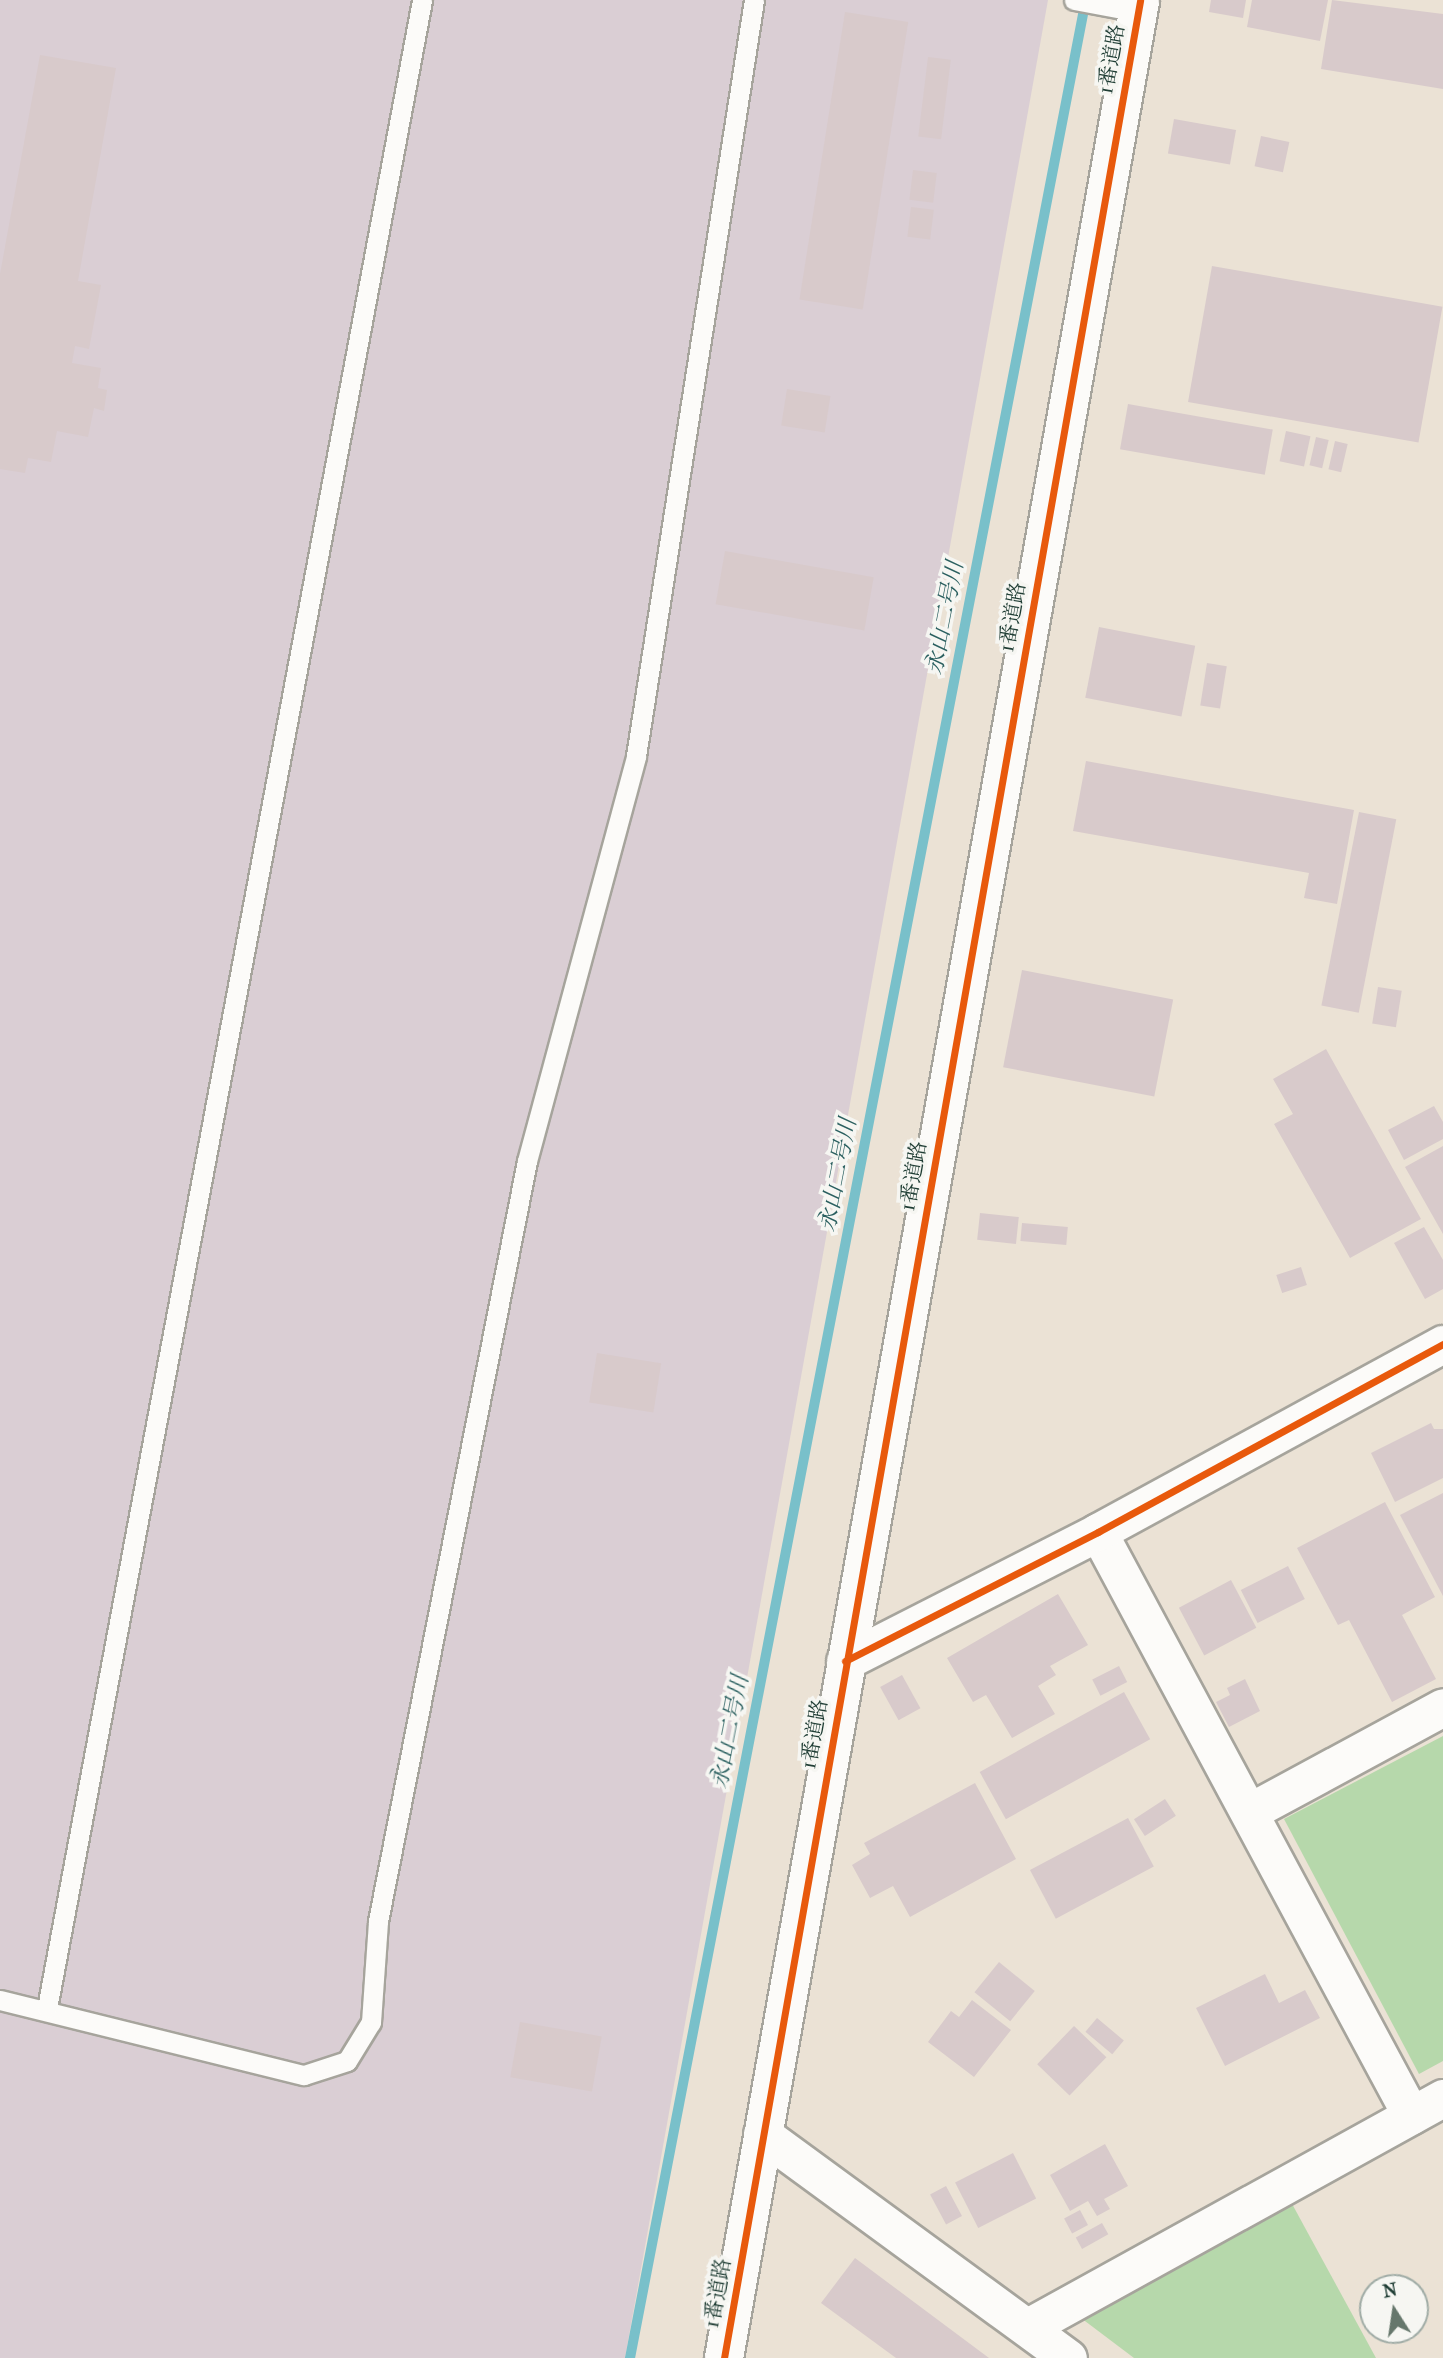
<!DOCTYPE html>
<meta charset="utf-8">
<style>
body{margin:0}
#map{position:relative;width:1443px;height:2358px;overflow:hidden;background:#ebe2d5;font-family:"IM FELL French Canon","Noto Serif JP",serif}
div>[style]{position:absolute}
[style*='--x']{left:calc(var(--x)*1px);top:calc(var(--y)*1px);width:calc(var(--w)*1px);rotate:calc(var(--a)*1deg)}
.industrial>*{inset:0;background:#daced4}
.green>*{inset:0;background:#b6d8ab}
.stream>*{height:10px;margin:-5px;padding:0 5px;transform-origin:5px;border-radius:5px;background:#79c0ca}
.building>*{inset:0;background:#d8cacb;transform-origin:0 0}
.roads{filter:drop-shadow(2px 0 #a6a49c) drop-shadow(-2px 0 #a6a49c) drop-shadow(0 2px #a6a49c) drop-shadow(0 -2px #a6a49c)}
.service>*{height:19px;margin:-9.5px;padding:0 9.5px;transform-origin:9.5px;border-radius:9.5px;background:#fcfbf9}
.minor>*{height:37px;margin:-18.5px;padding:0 18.5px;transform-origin:18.5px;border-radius:18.5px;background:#fcfbf9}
.tertiary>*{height:38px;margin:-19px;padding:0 19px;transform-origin:19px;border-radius:19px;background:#fcfbf9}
.cycleway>*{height:7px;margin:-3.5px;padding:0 3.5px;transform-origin:3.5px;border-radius:3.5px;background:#e8590c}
span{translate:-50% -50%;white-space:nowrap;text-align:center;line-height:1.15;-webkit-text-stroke:7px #f6f6f2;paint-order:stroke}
.street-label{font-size:21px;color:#1f3d34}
.water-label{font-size:23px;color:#2b6060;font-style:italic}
.north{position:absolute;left:1359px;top:2274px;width:70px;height:70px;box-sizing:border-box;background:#f6f6f2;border:2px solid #a0aca6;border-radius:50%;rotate:348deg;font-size:19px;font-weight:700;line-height:28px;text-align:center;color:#1f3d34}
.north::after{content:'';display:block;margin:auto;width:24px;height:32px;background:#66776c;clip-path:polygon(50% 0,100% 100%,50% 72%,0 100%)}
</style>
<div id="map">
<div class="industrial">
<i style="clip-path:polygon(0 0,1048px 0,625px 2358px,0 2358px)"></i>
</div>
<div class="green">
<i style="clip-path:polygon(1443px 1736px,1443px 2061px,1419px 2074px,1284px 1819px)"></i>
<i style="clip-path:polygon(1291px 2202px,1376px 2358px,1134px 2358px,1077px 2315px)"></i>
</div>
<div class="stream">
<i style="--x:630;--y:2358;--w:2402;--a:-79.06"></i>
</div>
<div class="building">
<i style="clip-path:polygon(1211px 0,1246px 0,1243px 18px,1209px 12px)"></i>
<i style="clip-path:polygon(1252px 0,1328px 0,1320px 41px,1247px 27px)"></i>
<i style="clip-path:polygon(1332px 0,1443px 14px,1443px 89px,1321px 69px)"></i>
<i style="left:845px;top:12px;width:64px;height:291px;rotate:9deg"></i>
<i style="clip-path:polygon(40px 55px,116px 68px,78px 281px,101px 285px,89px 349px,75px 346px,72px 363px,101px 368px,98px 388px,107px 390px,104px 411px,94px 408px,88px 437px,57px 431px,51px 462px,28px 458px,25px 473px,0 469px,0 274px)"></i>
<i style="left:928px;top:57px;width:23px;height:80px;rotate:7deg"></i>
<i style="left:1174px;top:119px;width:63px;height:35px;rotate:10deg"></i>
<i style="left:1261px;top:136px;width:29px;height:31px;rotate:12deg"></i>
<i style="left:913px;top:170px;width:24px;height:30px;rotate:7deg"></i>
<i style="left:911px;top:207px;width:23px;height:30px;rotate:7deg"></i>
<i style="left:1212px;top:266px;width:234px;height:138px;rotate:10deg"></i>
<i style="left:787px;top:389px;width:44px;height:37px;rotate:9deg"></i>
<i style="left:1128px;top:404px;width:147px;height:46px;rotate:10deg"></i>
<i style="left:1286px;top:431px;width:25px;height:31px;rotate:12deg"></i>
<i style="left:1316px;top:437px;width:13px;height:29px;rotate:13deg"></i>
<i style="left:1335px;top:441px;width:13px;height:29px;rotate:13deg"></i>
<i style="left:725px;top:551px;width:151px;height:54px;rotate:10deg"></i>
<i style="left:1099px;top:627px;width:98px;height:72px;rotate:11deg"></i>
<i style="left:1207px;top:663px;width:20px;height:43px;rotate:9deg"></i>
<i style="clip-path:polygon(1086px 761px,1354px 810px,1337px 904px,1304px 898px,1309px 873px,1073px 831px)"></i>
<i style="left:1359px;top:812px;width:38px;height:197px;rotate:11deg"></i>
<i style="left:1022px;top:970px;width:154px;height:99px;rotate:11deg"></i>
<i style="left:1378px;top:987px;width:24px;height:37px;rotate:9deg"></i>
<i style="clip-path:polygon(1326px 1049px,1421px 1219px,1350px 1258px,1274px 1124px,1293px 1114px,1273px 1079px)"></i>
<i style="clip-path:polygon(1434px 1106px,1443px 1122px,1443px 1139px,1404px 1160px,1388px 1130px)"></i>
<i style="clip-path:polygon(1443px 1146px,1443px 1234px,1405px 1167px)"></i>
<i style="left:980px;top:1213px;width:39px;height:27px;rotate:6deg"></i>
<i style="left:1022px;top:1223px;width:46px;height:18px;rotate:5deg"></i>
<i style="clip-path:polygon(1424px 1227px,1443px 1260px,1443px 1289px,1425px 1299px,1394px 1243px)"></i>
<i style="left:1301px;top:1267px;width:19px;height:26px;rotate:72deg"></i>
<i style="left:597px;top:1353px;width:65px;height:50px;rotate:9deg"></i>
<i style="clip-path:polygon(1431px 1423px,1434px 1429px,1443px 1429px,1443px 1478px,1395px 1502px,1371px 1453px)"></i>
<i style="clip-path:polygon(1443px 1493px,1443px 1596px,1400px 1515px)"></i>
<i style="clip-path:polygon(1385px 1502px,1435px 1597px,1402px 1615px,1436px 1679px,1392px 1702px,1349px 1620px,1338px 1625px,1297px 1548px)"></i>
<i style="left:1288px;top:1566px;width:37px;height:53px;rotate:63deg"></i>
<i style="left:1231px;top:1580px;width:54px;height:59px;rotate:62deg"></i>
<i style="clip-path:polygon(1058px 1594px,1088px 1645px,1050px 1666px,1056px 1675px,1038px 1686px,1055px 1714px,1012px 1738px,986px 1695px,973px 1702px,947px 1658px)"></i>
<i style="left:1119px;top:1666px;width:18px;height:30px;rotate:63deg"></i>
<i style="left:902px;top:1675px;width:38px;height:25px;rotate:61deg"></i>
<i style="clip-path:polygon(1245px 1679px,1260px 1711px,1229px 1727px,1216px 1702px,1230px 1695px,1227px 1688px)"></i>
<i style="left:1124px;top:1692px;width:54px;height:165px;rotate:61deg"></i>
<i style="clip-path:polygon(975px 1783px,1016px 1859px,910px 1917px,893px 1886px,870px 1898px,852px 1865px,870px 1854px,864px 1843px)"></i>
<i style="left:1165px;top:1799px;width:20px;height:37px;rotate:57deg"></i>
<i style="left:1128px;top:1818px;width:55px;height:111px;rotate:62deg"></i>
<i style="left:999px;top:1962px;width:46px;height:39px;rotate:39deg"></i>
<i style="clip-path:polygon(1265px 1974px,1279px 2003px,1305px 1990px,1320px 2018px,1225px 2066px,1196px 2008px)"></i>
<i style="clip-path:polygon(972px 2000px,1011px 2030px,974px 2077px,928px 2042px,951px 2011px,959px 2017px)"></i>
<i style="left:1097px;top:2018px;width:35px;height:18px;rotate:40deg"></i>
<i style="left:520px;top:2022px;width:83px;height:56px;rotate:10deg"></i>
<i style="left:1074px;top:2026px;width:45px;height:53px;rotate:44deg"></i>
<i style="clip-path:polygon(1105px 2144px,1128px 2186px,1104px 2199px,1110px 2209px,1097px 2216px,1088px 2201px,1070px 2211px,1050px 2175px)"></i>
<i style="left:1013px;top:2153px;width:51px;height:65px;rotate:63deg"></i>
<i style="left:946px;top:2186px;width:34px;height:18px;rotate:62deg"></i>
<i style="left:1080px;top:2210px;width:17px;height:18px;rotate:62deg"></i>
<i style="left:1102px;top:2223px;width:13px;height:30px;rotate:61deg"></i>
<i style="clip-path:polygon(855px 2258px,989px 2358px,896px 2358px,821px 2303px)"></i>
</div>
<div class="roads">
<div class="service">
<i style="--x:1074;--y:0;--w:65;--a:10.6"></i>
<i style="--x:0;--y:2000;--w:313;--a:13.9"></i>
<i style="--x:304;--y:2075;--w:45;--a:-18"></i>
<i style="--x:347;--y:2061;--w:46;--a:-58.4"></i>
<i style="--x:371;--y:2022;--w:101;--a:-86"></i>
<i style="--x:378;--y:1921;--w:774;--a:-78.91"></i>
<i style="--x:527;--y:1161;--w:419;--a:-74.9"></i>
<i style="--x:636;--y:756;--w:765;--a:-81.13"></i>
<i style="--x:47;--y:2008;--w:2043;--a:-79.42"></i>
</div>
<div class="minor">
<i style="--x:1098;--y:1532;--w:662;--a:61.77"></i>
<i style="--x:845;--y:1661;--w:284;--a:-27"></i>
<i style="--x:1098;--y:1532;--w:393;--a:-28.6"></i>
<i style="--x:1251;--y:1811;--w:218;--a:-28.4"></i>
<i style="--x:762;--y:2134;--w:379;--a:36.2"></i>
<i style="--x:1028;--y:2327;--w:474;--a:-28.9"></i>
</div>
<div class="tertiary">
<i style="--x:724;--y:2358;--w:2394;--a:-79.99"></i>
</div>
</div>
<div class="cycleway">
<i style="--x:845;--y:1661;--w:284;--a:-27"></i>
<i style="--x:1098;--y:1532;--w:393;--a:-28.6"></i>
<i style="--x:724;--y:2358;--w:2394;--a:-79.99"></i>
</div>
<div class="street-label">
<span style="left:1111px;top:59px;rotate:-80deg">1番道路</span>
<span style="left:1012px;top:617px;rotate:-80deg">1番道路</span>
<span style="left:913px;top:1176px;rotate:-80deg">1番道路</span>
<span style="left:814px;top:1734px;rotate:-80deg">1番道路</span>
<span style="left:717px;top:2293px;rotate:-80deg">1番道路</span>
</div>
<div class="water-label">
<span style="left:945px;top:618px;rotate:-79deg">永山二号川</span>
<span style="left:838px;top:1175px;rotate:-79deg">永山二号川</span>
<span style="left:730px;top:1732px;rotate:-79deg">永山二号川</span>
</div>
<div class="north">N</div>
</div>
